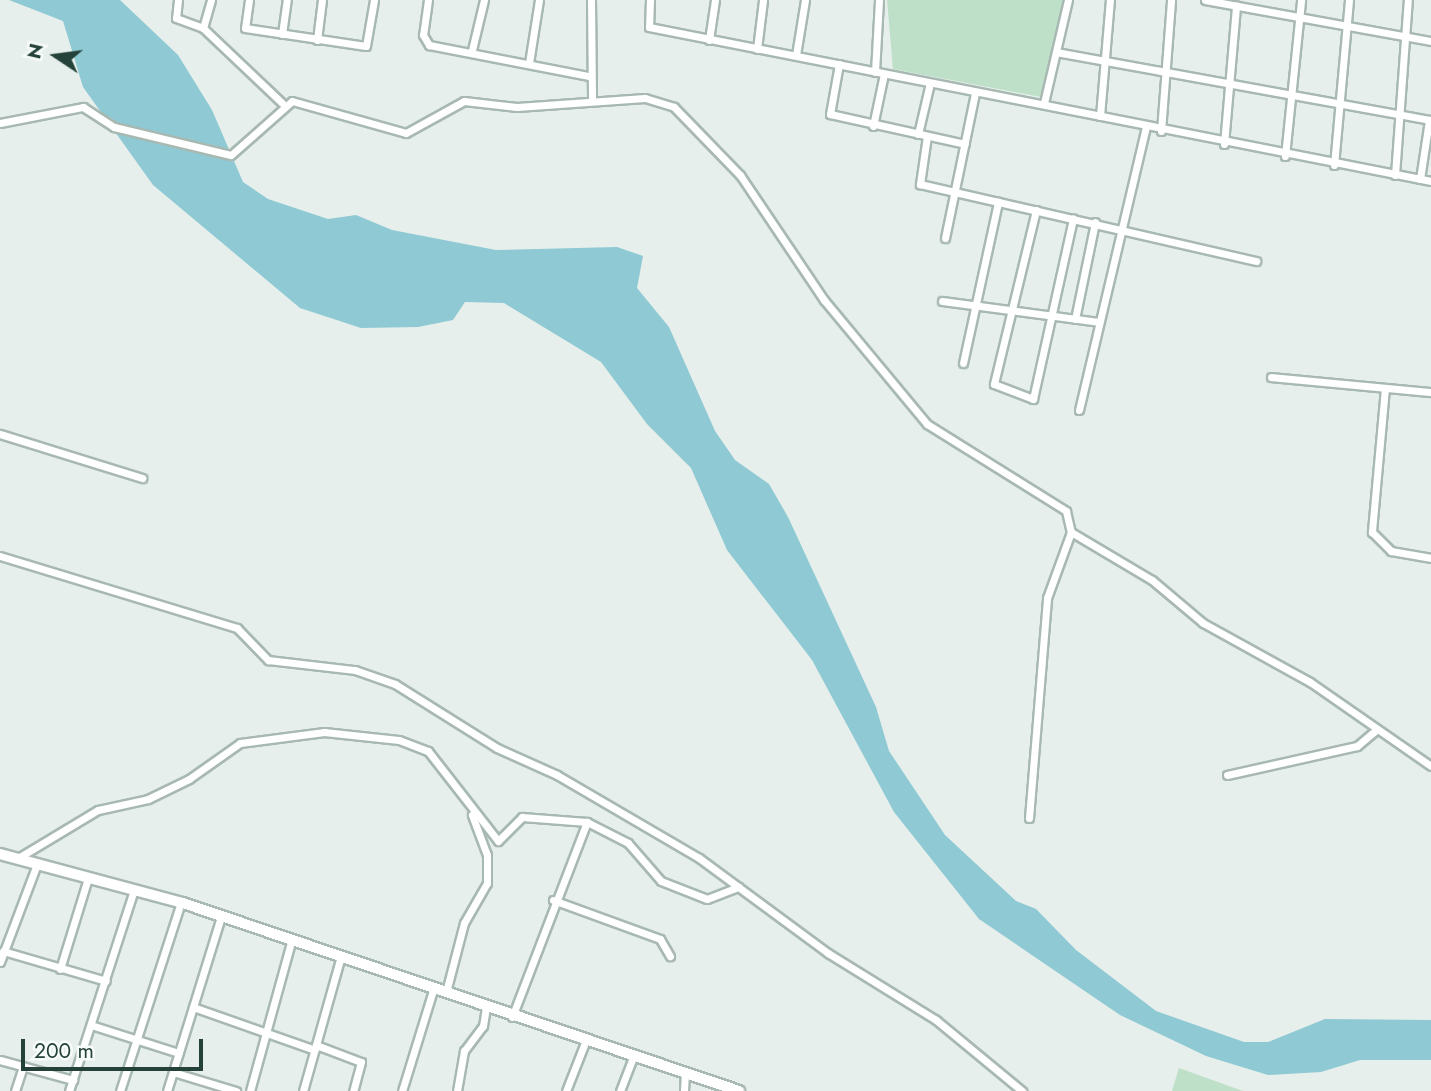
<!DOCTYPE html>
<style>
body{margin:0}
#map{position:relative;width:1431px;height:1091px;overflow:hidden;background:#e6efeb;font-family:Jost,sans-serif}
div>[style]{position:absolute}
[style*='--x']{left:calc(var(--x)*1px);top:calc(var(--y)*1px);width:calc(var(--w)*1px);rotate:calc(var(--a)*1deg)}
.green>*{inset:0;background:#bfe0c8}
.water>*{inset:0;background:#8ec9d4}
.roads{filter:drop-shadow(2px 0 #a8b8b2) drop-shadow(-2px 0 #a8b8b2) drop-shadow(0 2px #a8b8b2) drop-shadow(0 -2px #a8b8b2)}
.street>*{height:7px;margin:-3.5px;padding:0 3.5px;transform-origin:3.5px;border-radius:3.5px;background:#fff}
.secondary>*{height:10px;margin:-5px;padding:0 5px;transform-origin:5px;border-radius:5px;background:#fff}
span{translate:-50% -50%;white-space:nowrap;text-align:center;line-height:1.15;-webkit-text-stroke:5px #f7fbf9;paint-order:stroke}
.north{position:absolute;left:21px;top:21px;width:70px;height:70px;-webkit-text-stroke:5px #f7fbf9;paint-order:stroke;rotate:283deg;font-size:19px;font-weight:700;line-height:28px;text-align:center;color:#24423a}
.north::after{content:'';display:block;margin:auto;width:24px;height:32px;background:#24423a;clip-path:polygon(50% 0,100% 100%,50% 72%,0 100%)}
.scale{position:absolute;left:21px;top:1039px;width:182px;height:32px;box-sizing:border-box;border:4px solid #24423a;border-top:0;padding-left:9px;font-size:21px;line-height:24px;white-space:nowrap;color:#24423a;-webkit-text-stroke:5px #f7fbf9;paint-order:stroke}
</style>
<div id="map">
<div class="green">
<i style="clip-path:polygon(887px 0,1065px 0,1041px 97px,893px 69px)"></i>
<i style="clip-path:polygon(1179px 1068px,1243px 1091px,1172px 1091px)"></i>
</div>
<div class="water">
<i style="clip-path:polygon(9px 0,120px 0,178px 55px,212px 110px,243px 182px,268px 199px,328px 219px,356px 215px,392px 230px,496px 250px,617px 247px,643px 256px,637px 288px,669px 327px,715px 431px,735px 460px,769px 484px,788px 517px,876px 707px,889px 751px,945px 835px,1016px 901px,1036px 909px,1076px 950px,1156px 1011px,1244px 1042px,1268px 1042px,1325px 1019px,1431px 1020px,1431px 1060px,1360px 1060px,1321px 1072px,1268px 1075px,1206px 1056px,1120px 1015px,979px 919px,894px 812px,812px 660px,727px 550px,691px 468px,647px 424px,601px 362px,504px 303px,465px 302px,453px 320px,418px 327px,361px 328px,300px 308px,153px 185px,83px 87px,63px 21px)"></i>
</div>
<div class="roads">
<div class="street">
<i style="--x:178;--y:0;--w:18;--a:96"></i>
<i style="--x:176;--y:18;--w:29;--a:20"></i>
<i style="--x:203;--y:28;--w:109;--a:43.5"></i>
<i style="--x:249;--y:0;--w:28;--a:98"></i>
<i style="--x:245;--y:28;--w:122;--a:8.5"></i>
<i style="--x:366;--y:46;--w:47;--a:-80.1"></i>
<i style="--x:428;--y:0;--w:35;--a:98"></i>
<i style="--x:423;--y:35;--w:12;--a:59"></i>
<i style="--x:429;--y:45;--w:163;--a:11"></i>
<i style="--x:591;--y:0;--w:98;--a:89.4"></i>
<i style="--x:650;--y:0;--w:27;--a:92"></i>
<i style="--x:649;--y:27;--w:797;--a:11.14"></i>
<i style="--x:1205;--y:0;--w:230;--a:10.3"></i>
<i style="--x:203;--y:28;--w:29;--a:-74"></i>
<i style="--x:282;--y:34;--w:34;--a:-82"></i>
<i style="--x:317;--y:40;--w:40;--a:-82.9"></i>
<i style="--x:709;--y:40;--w:40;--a:-81.5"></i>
<i style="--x:757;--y:49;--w:49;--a:-83"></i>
<i style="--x:472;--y:50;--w:51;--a:-76.5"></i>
<i style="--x:1056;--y:52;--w:381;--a:10.3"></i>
<i style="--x:796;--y:55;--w:56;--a:-80.7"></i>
<i style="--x:529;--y:63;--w:64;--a:-81"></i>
<i style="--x:839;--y:64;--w:51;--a:100.2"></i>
<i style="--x:830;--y:114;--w:138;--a:12.5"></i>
<i style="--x:875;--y:72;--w:72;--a:-86.8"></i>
<i style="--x:1044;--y:103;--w:106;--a:-76.9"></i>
<i style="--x:1100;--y:116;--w:116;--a:-85.1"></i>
<i style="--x:0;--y:123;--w:85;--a:-10.9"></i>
<i style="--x:83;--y:107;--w:37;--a:33"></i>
<i style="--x:114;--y:127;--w:120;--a:13.5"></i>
<i style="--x:231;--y:155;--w:81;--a:-41.5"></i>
<i style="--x:292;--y:101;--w:118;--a:15.7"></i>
<i style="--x:406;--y:133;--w:66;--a:-28.9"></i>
<i style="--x:464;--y:101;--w:53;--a:6.5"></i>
<i style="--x:517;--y:107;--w:128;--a:-4"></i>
<i style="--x:645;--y:98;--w:30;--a:17"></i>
<i style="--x:674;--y:107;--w:95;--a:45.9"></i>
<i style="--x:740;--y:175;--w:151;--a:56.1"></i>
<i style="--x:824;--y:300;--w:161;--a:50.3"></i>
<i style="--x:927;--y:424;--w:164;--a:32"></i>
<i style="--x:1066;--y:511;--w:22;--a:77"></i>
<i style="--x:1071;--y:532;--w:94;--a:30.7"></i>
<i style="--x:1152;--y:580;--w:67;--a:40.1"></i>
<i style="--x:1203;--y:623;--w:122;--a:28.9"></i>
<i style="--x:1310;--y:682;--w:147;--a:34.8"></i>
<i style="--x:873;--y:126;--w:53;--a:-78.1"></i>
<i style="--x:1161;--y:131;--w:131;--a:-85.6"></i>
<i style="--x:918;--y:134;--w:52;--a:-76.8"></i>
<i style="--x:927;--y:136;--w:49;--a:98.3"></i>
<i style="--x:920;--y:184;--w:345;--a:12.9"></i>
<i style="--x:1224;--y:144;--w:139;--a:-85"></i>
<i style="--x:1285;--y:156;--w:157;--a:-84.1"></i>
<i style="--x:1334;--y:165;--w:166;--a:-84.8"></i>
<i style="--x:1395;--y:175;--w:175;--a:-85.8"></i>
<i style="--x:1420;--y:179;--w:60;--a:-81.3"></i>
<i style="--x:1036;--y:210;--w:179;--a:103.6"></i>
<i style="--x:994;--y:384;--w:42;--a:21"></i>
<i style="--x:1033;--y:399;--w:185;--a:-77.5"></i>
<i style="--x:945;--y:238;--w:148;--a:-78.3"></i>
<i style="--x:942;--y:301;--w:158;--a:7.6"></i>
<i style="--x:1075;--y:319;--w:99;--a:-78.3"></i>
<i style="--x:963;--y:363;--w:165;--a:-77.7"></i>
<i style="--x:1271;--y:377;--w:161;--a:5.4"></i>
<i style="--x:1385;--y:388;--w:145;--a:95.2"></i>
<i style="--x:1372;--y:532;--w:27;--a:45"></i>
<i style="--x:1391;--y:551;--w:41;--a:9.9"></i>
<i style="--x:1079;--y:410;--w:291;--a:-76.7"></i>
<i style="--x:0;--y:434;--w:149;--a:17.2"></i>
<i style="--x:0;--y:556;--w:248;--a:16.9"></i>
<i style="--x:237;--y:628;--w:45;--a:45.9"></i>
<i style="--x:268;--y:660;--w:88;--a:6.6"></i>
<i style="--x:355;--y:670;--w:42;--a:19.3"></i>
<i style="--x:395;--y:684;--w:120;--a:32.1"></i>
<i style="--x:497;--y:748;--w:66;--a:24.2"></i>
<i style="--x:557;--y:775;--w:164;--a:30.3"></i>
<i style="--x:699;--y:858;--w:160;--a:36.4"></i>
<i style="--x:828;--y:953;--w:127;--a:31.8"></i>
<i style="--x:936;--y:1020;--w:112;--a:39.5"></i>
<i style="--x:1227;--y:775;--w:133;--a:-12.6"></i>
<i style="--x:1357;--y:746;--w:26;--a:-40"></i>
<i style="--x:1029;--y:818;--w:221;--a:-85.3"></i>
<i style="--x:1047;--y:598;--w:70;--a:-70"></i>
<i style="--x:18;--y:858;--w:93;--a:-31"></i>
<i style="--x:98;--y:810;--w:51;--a:-12.4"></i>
<i style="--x:148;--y:799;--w:46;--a:-26"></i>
<i style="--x:189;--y:779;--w:62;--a:-35.2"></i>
<i style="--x:240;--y:743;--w:85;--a:-7.5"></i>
<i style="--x:324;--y:732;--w:75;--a:6.1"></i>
<i style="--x:399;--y:740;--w:31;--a:21"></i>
<i style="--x:428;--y:751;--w:114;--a:52.1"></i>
<i style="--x:498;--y:841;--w:34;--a:-45"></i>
<i style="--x:522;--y:817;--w:65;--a:4.4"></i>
<i style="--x:587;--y:822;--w:46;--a:27.1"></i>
<i style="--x:628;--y:843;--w:50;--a:49"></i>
<i style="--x:661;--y:881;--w:49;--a:21.4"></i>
<i style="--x:707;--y:899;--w:34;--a:-21"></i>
<i style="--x:553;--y:900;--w:114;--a:20"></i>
<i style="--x:660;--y:939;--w:20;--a:60"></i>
<i style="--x:3;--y:951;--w:107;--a:16.2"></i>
<i style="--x:0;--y:962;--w:105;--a:-69.3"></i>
<i style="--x:60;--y:969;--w:95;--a:-72.9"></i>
<i style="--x:446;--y:992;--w:71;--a:-75.4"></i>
<i style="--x:464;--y:923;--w:46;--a:-60.1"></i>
<i style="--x:487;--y:883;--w:28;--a:-90"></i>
<i style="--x:487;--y:855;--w:43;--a:-110.6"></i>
<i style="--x:193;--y:1007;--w:129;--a:19.4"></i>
<i style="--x:512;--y:1017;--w:209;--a:-69"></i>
<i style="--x:91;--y:1025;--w:92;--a:17.7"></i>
<i style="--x:316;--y:1045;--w:48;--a:20.7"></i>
<i style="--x:361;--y:1062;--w:30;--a:105"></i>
<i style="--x:0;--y:1060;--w:76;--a:15.3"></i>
<i style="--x:173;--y:1072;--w:66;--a:16.8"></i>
<i style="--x:15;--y:1091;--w:26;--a:-72"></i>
<i style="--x:69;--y:1091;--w:211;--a:-72.1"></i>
<i style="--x:120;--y:1091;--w:199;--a:-72.1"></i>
<i style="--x:167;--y:1091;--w:182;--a:-72.8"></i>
<i style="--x:250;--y:1091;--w:158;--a:-74.6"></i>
<i style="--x:303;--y:1091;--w:140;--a:-74.3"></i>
<i style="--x:402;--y:1091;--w:109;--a:-72.9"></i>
<i style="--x:457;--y:1091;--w:41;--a:-80.1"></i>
<i style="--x:464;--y:1051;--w:31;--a:-53"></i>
<i style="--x:483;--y:1026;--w:18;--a:-81"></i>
<i style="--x:566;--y:1091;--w:55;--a:-68.6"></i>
<i style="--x:620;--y:1091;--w:36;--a:-69"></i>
<i style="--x:684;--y:1091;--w:19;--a:-87"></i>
</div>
<div class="secondary">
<i style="--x:0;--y:854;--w:189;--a:15"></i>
<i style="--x:183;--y:903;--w:587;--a:18.68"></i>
</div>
</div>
<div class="north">N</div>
<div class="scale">200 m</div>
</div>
